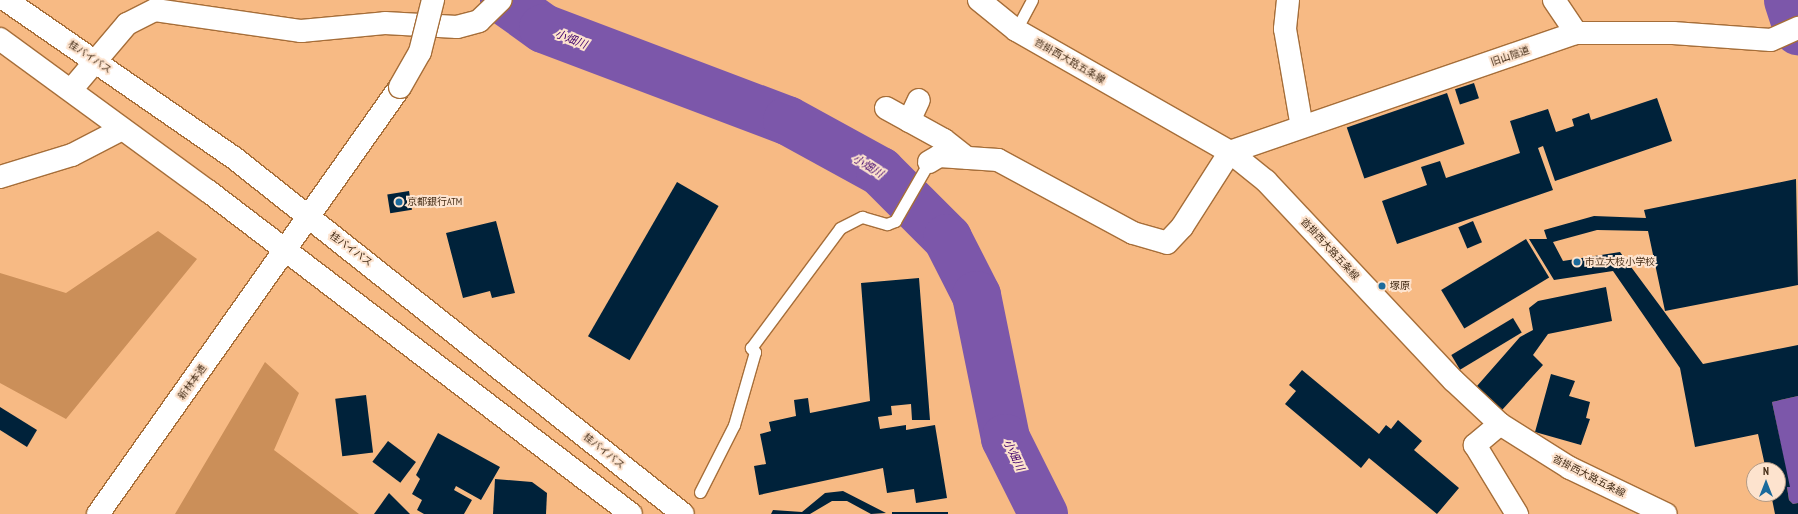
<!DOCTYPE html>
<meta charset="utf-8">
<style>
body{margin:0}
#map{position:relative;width:1798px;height:514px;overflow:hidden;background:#f7ba84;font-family:"PT Sans Narrow","Noto Sans JP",sans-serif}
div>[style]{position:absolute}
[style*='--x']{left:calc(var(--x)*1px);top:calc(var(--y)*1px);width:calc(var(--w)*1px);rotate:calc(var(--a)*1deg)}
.green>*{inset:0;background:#cb8f59}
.water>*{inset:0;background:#7c57aa}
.river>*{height:49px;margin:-24.5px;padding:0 24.5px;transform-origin:24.5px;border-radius:24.5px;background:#7c57aa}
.building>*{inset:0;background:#00223a;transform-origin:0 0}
.roads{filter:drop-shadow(1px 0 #a66e39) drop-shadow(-1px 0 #a66e39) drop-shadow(0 1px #a66e39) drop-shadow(0 -1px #a66e39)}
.lane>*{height:11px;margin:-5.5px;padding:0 5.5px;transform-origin:5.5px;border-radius:5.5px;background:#fff}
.street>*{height:22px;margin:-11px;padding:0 11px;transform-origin:11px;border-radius:11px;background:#fff}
.secondary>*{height:22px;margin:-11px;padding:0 11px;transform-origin:11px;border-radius:11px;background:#fff}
.highway>*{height:22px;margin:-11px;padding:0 11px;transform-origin:11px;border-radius:11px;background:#fff}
.bridges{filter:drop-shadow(1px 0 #a66e39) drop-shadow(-1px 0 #a66e39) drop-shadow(0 1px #a66e39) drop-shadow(0 -1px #a66e39)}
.secondary-bridge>*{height:22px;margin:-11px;padding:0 11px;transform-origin:11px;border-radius:11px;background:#fff}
.dots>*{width:11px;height:11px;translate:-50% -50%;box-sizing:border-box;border:2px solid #fde3ce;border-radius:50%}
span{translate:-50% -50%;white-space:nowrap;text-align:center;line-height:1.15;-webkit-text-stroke:4px #fde3ce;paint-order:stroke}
.street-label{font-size:10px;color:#442c16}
.poi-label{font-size:10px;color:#442c16}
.left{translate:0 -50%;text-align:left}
.water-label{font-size:11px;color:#3f006d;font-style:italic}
.north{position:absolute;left:1746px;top:462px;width:40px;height:40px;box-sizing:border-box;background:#fde3ce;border:1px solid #b39a84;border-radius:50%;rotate:0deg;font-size:11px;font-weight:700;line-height:16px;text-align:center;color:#442c16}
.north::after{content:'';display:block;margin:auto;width:14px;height:18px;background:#1b6a9c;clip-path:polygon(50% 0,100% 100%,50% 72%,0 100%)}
</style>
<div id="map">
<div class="green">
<i style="clip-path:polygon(158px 231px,197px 259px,66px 419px,0 383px,0 273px,66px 293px)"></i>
<i style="clip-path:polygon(265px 362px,299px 393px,274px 450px,359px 514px,175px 514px)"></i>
</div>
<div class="water">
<i style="clip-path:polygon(1798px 396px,1798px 503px,1793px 504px,1789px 500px,1787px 487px,1789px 486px,1772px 402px)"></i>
</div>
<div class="river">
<i style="--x:504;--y:0;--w:48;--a:35.7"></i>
<i style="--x:543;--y:28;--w:261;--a:20.7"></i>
<i style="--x:787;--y:120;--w:106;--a:28.7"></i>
<i style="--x:880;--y:171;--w:95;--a:45"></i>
<i style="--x:947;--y:238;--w:64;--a:63"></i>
<i style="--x:976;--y:295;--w:146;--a:78.5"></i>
<i style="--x:1005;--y:438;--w:85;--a:63.4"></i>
<i style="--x:1788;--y:0;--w:32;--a:72"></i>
</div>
<div class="building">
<i style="left:1474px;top:83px;width:16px;height:20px;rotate:72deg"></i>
<i style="left:1447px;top:93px;width:54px;height:106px;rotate:71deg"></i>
<i style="clip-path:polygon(1657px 98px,1672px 141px,1555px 181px,1543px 146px,1538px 148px,1553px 190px,1397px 244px,1382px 201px,1427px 185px,1421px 167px,1440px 161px,1446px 178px,1520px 153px,1510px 121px,1548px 109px,1556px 132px,1574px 126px,1572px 119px,1589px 113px,1591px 120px)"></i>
<i style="clip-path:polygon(1796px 179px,1798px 285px,1665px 311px,1648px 231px,1597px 230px,1553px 242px,1563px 261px,1620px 252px,1703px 364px,1798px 345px,1798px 396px,1772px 402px,1790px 487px,1787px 487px,1789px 500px,1793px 504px,1798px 503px,1798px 514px,1775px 514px,1771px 494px,1778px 494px,1778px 470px,1766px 470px,1758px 434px,1695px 447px,1680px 368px,1613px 271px,1554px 280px,1529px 239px,1547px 239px,1544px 230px,1594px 216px,1646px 218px,1644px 210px)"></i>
<i style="left:677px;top:182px;width:48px;height:178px;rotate:30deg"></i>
<i style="left:409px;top:191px;width:19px;height:22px;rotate:81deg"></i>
<i style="clip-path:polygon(496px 221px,515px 293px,492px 298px,490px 291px,463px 298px,446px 233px)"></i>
<i style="left:1473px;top:221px;width:23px;height:16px;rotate:67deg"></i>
<i style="left:1526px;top:239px;width:45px;height:99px;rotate:59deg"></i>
<i style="clip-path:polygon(919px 278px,930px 420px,912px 420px,911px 404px,891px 406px,892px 415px,878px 417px,880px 429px,906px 425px,906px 430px,935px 425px,947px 498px,916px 503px,914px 489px,887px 493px,883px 468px,759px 495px,754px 466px,766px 464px,760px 434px,771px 431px,769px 422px,796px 416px,794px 400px,808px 398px,810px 413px,870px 401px,861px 283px)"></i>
<i style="clip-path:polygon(1606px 287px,1612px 321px,1548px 334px,1533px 355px,1543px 365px,1502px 410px,1477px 386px,1520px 337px,1533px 330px,1529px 308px,1538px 301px)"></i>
<i style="left:1513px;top:318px;width:17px;height:72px;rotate:59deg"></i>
<i style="clip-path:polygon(1302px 370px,1379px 434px,1386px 425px,1391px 429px,1398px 420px,1422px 441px,1414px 450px,1459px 488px,1437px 514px,1369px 458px,1361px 468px,1285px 404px,1296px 391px,1289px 385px)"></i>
<i style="clip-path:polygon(1551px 374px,1575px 381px,1569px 396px,1590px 402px,1586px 418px,1590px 419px,1581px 445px,1535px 432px)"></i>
<i style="left:366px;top:395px;width:58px;height:31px;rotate:83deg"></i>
<i style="clip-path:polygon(0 407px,37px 430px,27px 447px,0 430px)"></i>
<i style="clip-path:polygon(438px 433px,500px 467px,481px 500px,456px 486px,454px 490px,472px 500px,464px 514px,424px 514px,417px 510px,422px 500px,412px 494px,420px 479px,416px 475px)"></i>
<i style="left:388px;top:441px;width:35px;height:26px;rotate:37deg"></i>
<i style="clip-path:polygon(495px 479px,532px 482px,547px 493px,546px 514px,493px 514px)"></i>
<i style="clip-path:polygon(843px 491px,886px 513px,871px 514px,847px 501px,832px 501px,810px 514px,771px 514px,773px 510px,802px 512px,825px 493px)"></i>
<i style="clip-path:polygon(389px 493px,410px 514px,374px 514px)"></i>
<i style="left:892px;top:512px;width:56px;height:3px"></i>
</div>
<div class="roads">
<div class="lane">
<i style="--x:1016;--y:30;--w:34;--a:-62"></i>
<i style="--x:700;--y:492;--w:75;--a:-63.1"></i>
<i style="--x:734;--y:425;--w:76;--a:-74"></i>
<i style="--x:755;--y:352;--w:6;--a:-135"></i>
<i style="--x:751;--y:348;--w:149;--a:-53.4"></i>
<i style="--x:840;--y:228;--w:25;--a:-27"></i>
<i style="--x:862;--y:217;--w:26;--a:16"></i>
<i style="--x:887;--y:224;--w:9;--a:-21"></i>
<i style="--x:895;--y:221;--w:68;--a:-60"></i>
</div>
<div class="street">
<i style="--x:1288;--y:0;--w:29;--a:96"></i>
<i style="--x:1285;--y:29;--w:99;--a:80.2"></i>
<i style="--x:1554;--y:0;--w:40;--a:56"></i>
<i style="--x:71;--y:90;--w:87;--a:-49.7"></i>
<i style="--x:127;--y:24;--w:31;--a:-27"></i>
<i style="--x:155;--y:10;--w:148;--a:8.2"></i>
<i style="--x:301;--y:31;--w:84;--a:-5.4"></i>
<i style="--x:385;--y:23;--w:72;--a:3.2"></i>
<i style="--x:457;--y:27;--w:23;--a:-15"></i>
<i style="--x:479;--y:21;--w:30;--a:-44"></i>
<i style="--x:886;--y:108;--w:66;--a:28.9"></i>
<i style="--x:944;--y:140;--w:29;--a:38"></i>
<i style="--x:909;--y:121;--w:23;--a:-65"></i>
<i style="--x:929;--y:162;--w:12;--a:-31"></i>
<i style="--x:939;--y:156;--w:59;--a:3.9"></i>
<i style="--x:998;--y:160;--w:153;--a:28.4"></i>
<i style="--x:1133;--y:233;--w:35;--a:16"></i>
<i style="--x:1167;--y:243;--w:22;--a:-47"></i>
<i style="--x:1182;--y:227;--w:89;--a:-57.4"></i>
<i style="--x:1230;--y:152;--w:366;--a:-19"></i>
<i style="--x:1576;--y:33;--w:97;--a:0"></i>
<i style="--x:1673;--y:33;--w:98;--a:4.1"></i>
<i style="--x:1771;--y:40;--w:30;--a:-24"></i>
<i style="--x:0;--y:177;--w:75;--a:-17"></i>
<i style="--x:72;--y:155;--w:56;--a:-27.5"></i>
<i style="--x:1500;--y:424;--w:33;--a:140"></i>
<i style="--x:1475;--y:445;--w:81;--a:58.7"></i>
</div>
<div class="secondary">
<i style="--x:979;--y:0;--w:48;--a:39"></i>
<i style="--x:1016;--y:30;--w:246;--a:29.7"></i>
<i style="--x:1230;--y:152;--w:46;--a:38.9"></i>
<i style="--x:1266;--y:181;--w:273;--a:46.8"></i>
<i style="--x:1453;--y:380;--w:64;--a:43.1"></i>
<i style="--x:1500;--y:424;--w:83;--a:32.2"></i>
<i style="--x:1570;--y:468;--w:106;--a:25.6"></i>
<i style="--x:98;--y:514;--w:523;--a:-54.73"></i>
</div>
<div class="highway">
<i style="--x:6;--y:0;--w:276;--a:34.7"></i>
<i style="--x:233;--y:157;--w:574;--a:38.43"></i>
<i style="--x:0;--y:39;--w:258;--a:36.2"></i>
<i style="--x:208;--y:191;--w:532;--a:37.37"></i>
</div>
</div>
<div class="bridges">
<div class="secondary-bridge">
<i style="--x:400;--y:87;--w:40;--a:-60.3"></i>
<i style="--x:420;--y:52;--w:54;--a:-76"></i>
</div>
</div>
<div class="dots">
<i style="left:399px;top:202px;background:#1b6a9c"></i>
<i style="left:1577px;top:262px;background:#1b6a9c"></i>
<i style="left:1382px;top:286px;background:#1b6a9c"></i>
</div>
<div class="street-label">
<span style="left:1510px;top:56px;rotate:-19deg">旧山陰道</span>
<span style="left:90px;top:57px;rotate:34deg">桂バイパス</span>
<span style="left:1070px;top:61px;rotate:30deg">沓掛西大路五条線</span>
<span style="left:351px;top:249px;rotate:36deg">桂バイパス</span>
<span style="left:1330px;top:249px;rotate:47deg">沓掛西大路五条線</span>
<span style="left:192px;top:382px;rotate:-54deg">新林本通</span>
<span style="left:604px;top:451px;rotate:39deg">桂バイパス</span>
<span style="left:1589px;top:476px;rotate:27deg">沓掛西大路五条線</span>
</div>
<div class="poi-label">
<span class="left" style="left:407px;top:202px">京都銀行ATM</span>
<span class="left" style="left:1585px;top:262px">市立大枝小学校</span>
<span class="left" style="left:1390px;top:286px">塚原</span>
</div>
<div class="water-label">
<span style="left:571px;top:39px;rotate:21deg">小畑川</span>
<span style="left:868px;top:166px;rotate:32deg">小畑川</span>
<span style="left:1014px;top:455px;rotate:64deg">小畑川</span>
</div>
<div class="north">N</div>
</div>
